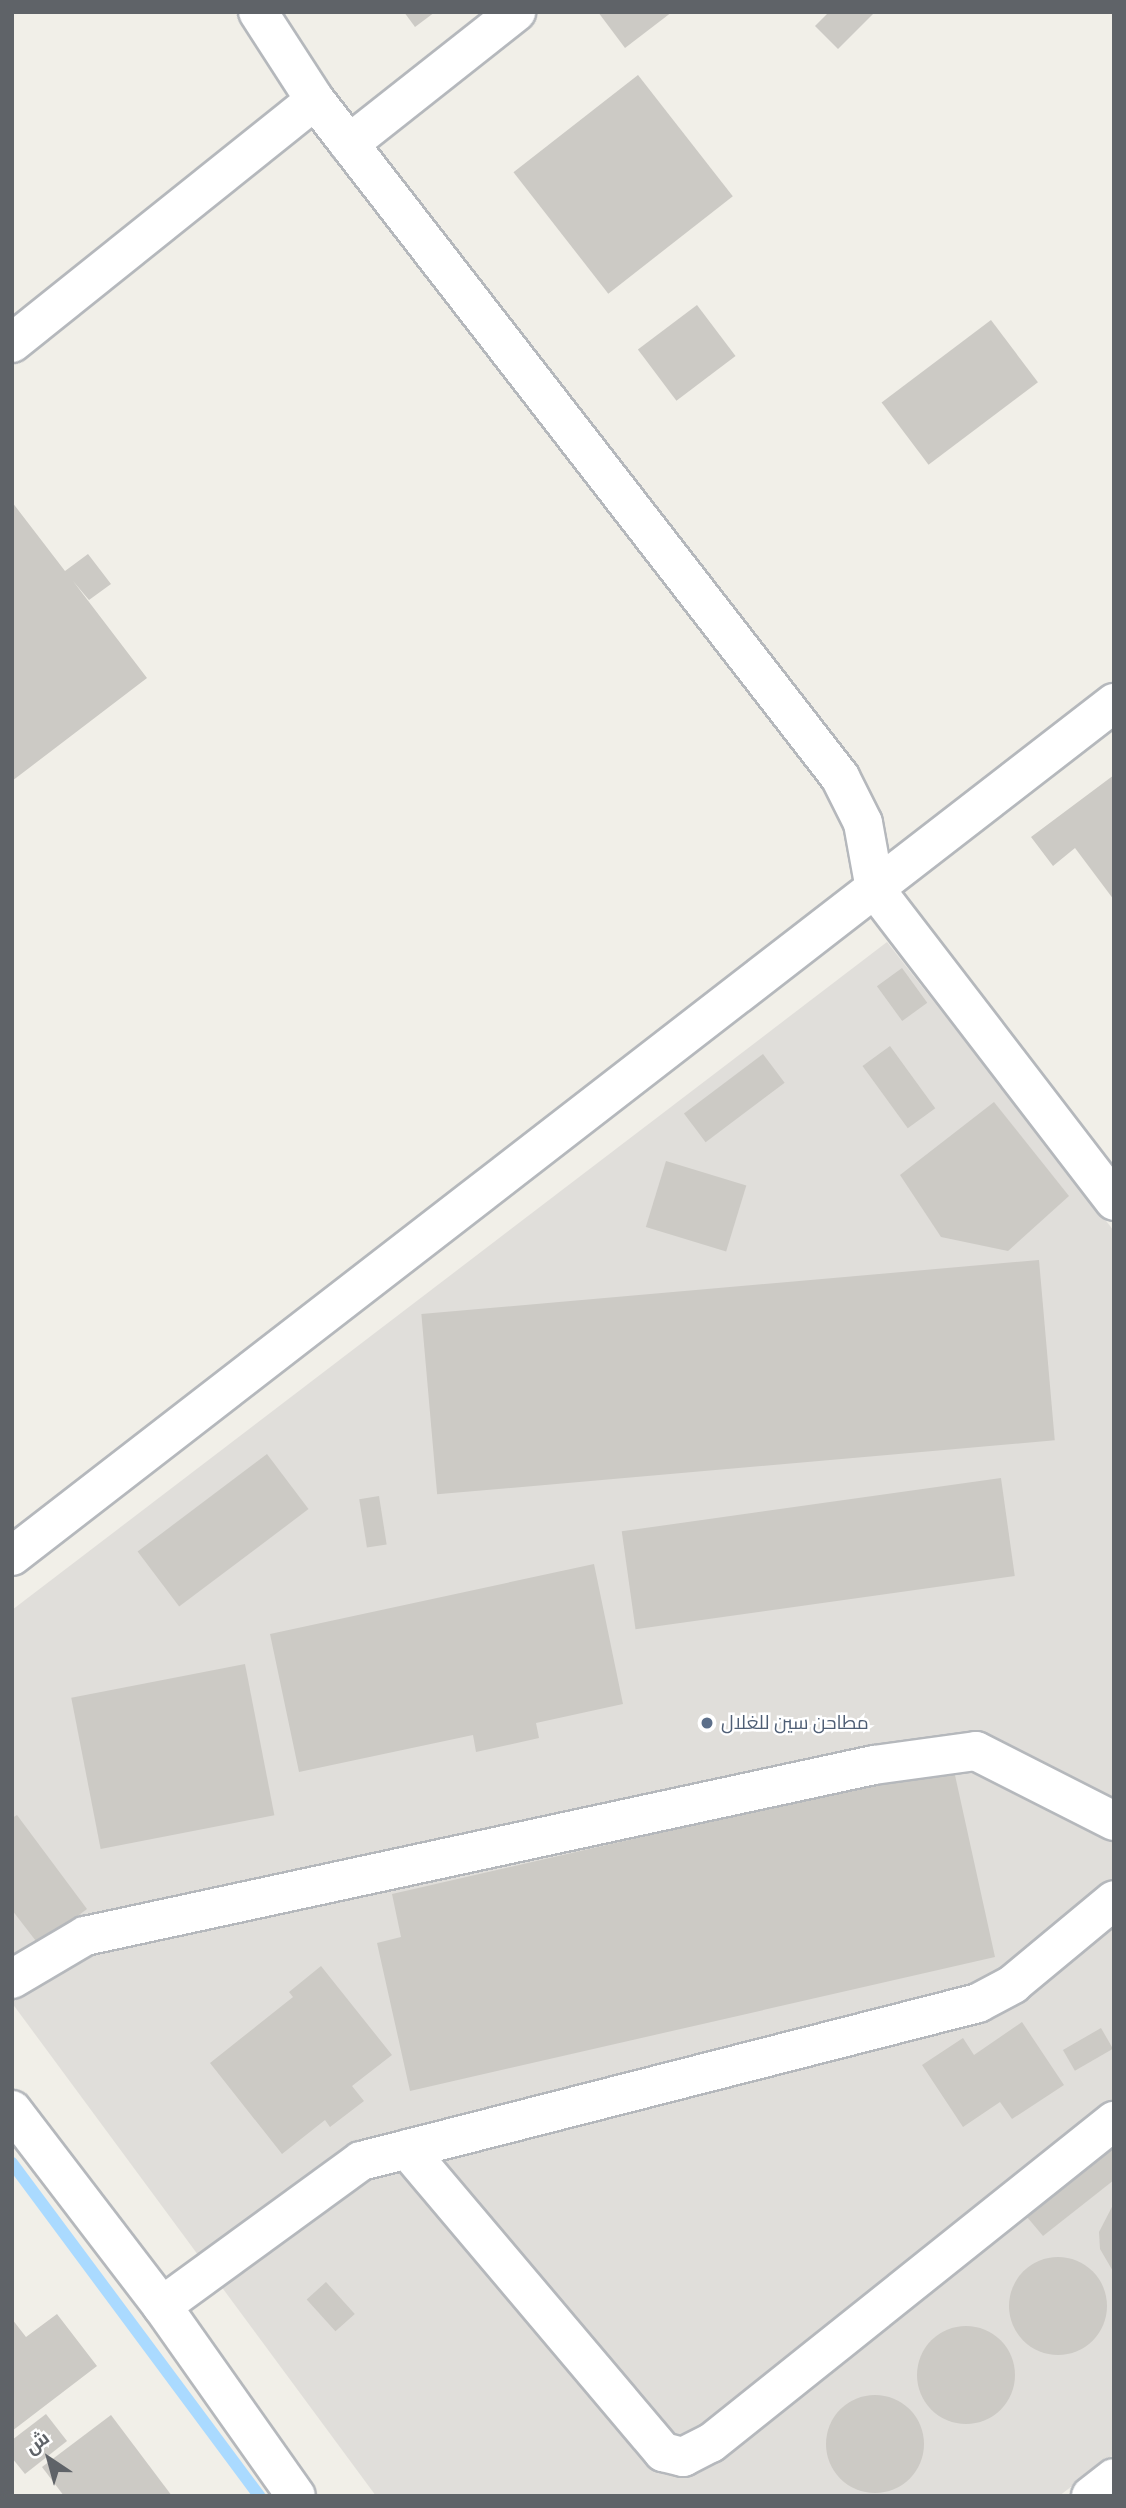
<!DOCTYPE html>
<meta charset="utf-8">
<style>
body{margin:0}
#map{position:relative;width:1126px;height:2508px;overflow:hidden;background:#f1efe8;font-family:"Archivo Narrow",Cairo,sans-serif}
div>[style]{position:absolute}
[style*='--x']{left:calc(var(--x)*1px);top:calc(var(--y)*1px);width:calc(var(--w)*1px);rotate:calc(var(--a)*1deg)}
.industrial>*{inset:0;background:#e0deda}
.stream>*{height:12px;margin:-6px;padding:0 6px;transform-origin:6px;border-radius:6px;background:#aadaff}
.building>*{inset:0;background:#cccac5;transform-origin:0 0}
.round{border-radius:50%}
.roads{filter:drop-shadow(2px 0 #b5b8bc) drop-shadow(-2px 0 #b5b8bc) drop-shadow(0 2px #b5b8bc) drop-shadow(0 -2px #b5b8bc)}
.minor>*{height:38px;margin:-19px;padding:0 19px;transform-origin:19px;border-radius:19px;background:#fff}
.dots>*{width:19px;height:19px;translate:-50% -50%;box-sizing:border-box;border:4px solid #fff;border-radius:50%}
span{translate:-50% -50%;white-space:nowrap;text-align:center;line-height:1.15;-webkit-text-stroke:5px #fff;paint-order:stroke}
.service-label{font-size:19px;color:#4e5e75}
.left{translate:0 -50%;text-align:left}
.frame{position:absolute;inset:0;border:14px solid #5f6368;pointer-events:none}
.north{position:absolute;left:14px;top:2424px;width:70px;height:70px;-webkit-text-stroke:5px #fff;paint-order:stroke;rotate:324deg;font-size:19px;font-weight:700;line-height:28px;text-align:center;color:#5f6368}
.north::after{content:'';display:block;margin:auto;width:24px;height:32px;background:#5f6368;clip-path:polygon(50% 0,100% 100%,50% 72%,0 100%)}
</style>
<div id="map">
<div class="industrial">
<i style="clip-path:polygon(887px 942px,1114px 1231px,1114px 2454px,1059px 2496px,376px 2496px,12px 2003px,12px 1610px)"></i>
</div>
<div class="stream">
<i style="--x:12;--y:2163;--w:415;--a:53.4"></i>
</div>
<div class="building">
<i style="clip-path:polygon(404px 12px,435px 12px,415px 27px)"></i>
<i style="clip-path:polygon(598px 12px,672px 12px,625px 48px)"></i>
<i style="clip-path:polygon(829px 12px,875px 12px,838px 49px,815px 26px)"></i>
<i style="left:638px;top:75px;width:154px;height:158px;rotate:52deg"></i>
<i style="left:697px;top:305px;width:64px;height:74px;rotate:53deg"></i>
<i style="left:991px;top:320px;width:78px;height:137px;rotate:53deg"></i>
<i style="clip-path:polygon(12px 502px,65px 571px,88px 554px,111px 584px,89px 600px,73px 581px,147px 678px,12px 781px)"></i>
<i style="clip-path:polygon(1114px 775px,1114px 900px,1075px 848px,1053px 866px,1031px 837px)"></i>
<i style="left:902px;top:968px;width:43px;height:31px;rotate:54deg"></i>
<i style="left:890px;top:1046px;width:77px;height:34px;rotate:54deg"></i>
<i style="left:763px;top:1054px;width:36px;height:99px;rotate:53deg"></i>
<i style="clip-path:polygon(994px 1102px,1069px 1196px,1008px 1251px,941px 1237px,900px 1175px)"></i>
<i style="left:666px;top:1161px;width:84px;height:69px;rotate:17deg"></i>
<i style="left:1039px;top:1260px;width:181px;height:620px;rotate:85deg"></i>
<i style="left:267px;top:1454px;width:69px;height:162px;rotate:53deg"></i>
<i style="left:1001px;top:1478px;width:99px;height:383px;rotate:82deg"></i>
<i style="left:379px;top:1496px;width:49px;height:20px;rotate:81deg"></i>
<i style="clip-path:polygon(594px 1564px,623px 1704px,536px 1723px,539px 1738px,476px 1752px,473px 1735px,299px 1772px,270px 1634px)"></i>
<i style="left:245px;top:1664px;width:154px;height:177px;rotate:79deg"></i>
<i style="clip-path:polygon(953px 1766px,995px 1957px,410px 2091px,377px 1943px,401px 1937px,392px 1894px)"></i>
<i style="clip-path:polygon(17px 1815px,87px 1909px,39px 1945px,12px 1910px,12px 1818px)"></i>
<i style="clip-path:polygon(321px 1966px,392px 2055px,352px 2086px,364px 2101px,330px 2127px,325px 2120px,282px 2154px,210px 2063px,293px 1997px,289px 1992px)"></i>
<i style="clip-path:polygon(1022px 2022px,1064px 2085px,1012px 2119px,1000px 2102px,963px 2127px,922px 2065px,963px 2038px,974px 2055px)"></i>
<i style="left:1101px;top:2028px;width:24px;height:44px;rotate:60deg"></i>
<i style="clip-path:polygon(1114px 2126px,1114px 2180px,1043px 2236px,1016px 2204px)"></i>
<i style="clip-path:polygon(1114px 2203px,1114px 2273px,1100px 2249px,1099px 2232px)"></i>
<i class="round" style="left:1009px;top:2257px;width:98px;height:98px"></i>
<i style="left:326px;top:2282px;width:43px;height:26px;rotate:48deg"></i>
<i style="clip-path:polygon(57px 2314px,97px 2366px,12px 2431px,12px 2319px,26px 2337px)"></i>
<i class="round" style="left:917px;top:2326px;width:98px;height:98px"></i>
<i class="round" style="left:826px;top:2395px;width:98px;height:98px"></i>
<i style="clip-path:polygon(46px 2414px,67px 2441px,25px 2474px,12px 2458px,12px 2440px)"></i>
<i style="clip-path:polygon(111px 2415px,172px 2496px,64px 2496px,42px 2467px)"></i>
</div>
<div class="roads">
<div class="minor">
<i style="--x:258;--y:12;--w:105;--a:57.1"></i>
<i style="--x:315;--y:100;--w:857;--a:52.21"></i>
<i style="--x:840;--y:777;--w:51;--a:63.4"></i>
<i style="--x:863;--y:823;--w:67;--a:79.7"></i>
<i style="--x:875;--y:889;--w:393;--a:52.5"></i>
<i style="--x:349;--y:144;--w:213;--a:-38.3"></i>
<i style="--x:12;--y:343;--w:388;--a:-38.7"></i>
<i style="--x:12;--y:1556;--w:1394;--a:-37.74"></i>
<i style="--x:12;--y:1979;--w:85;--a:-30.5"></i>
<i style="--x:85;--y:1936;--w:807;--a:-12.23"></i>
<i style="--x:874;--y:1765;--w:103;--a:-7.8"></i>
<i style="--x:976;--y:1751;--w:155;--a:26.9"></i>
<i style="--x:12;--y:2110;--w:247;--a:52.6"></i>
<i style="--x:162;--y:2306;--w:232;--a:54.8"></i>
<i style="--x:407;--y:2149;--w:397;--a:49.8"></i>
<i style="--x:663;--y:2452;--w:21;--a:14"></i>
<i style="--x:683;--y:2457;--w:31;--a:-27"></i>
<i style="--x:711;--y:2443;--w:516;--a:-38.63"></i>
<i style="--x:162;--y:2306;--w:246;--a:-36.1"></i>
<i style="--x:361;--y:2161;--w:637;--a:-14.36"></i>
<i style="--x:978;--y:2003;--w:40;--a:-28"></i>
<i style="--x:1013;--y:1984;--w:131;--a:-39.7"></i>
<i style="--x:1091;--y:2496;--w:29;--a:-38"></i>
</div>
</div>
<div class="dots">
<i style="left:707px;top:1723px;background:#5c6f8a"></i>
</div>
<div class="service-label">
<span class="left" style="left:721px;top:1723px">مطاحن سين للغلال</span>
</div>
<div class="frame"></div>
<div class="north">ش</div>
</div>
